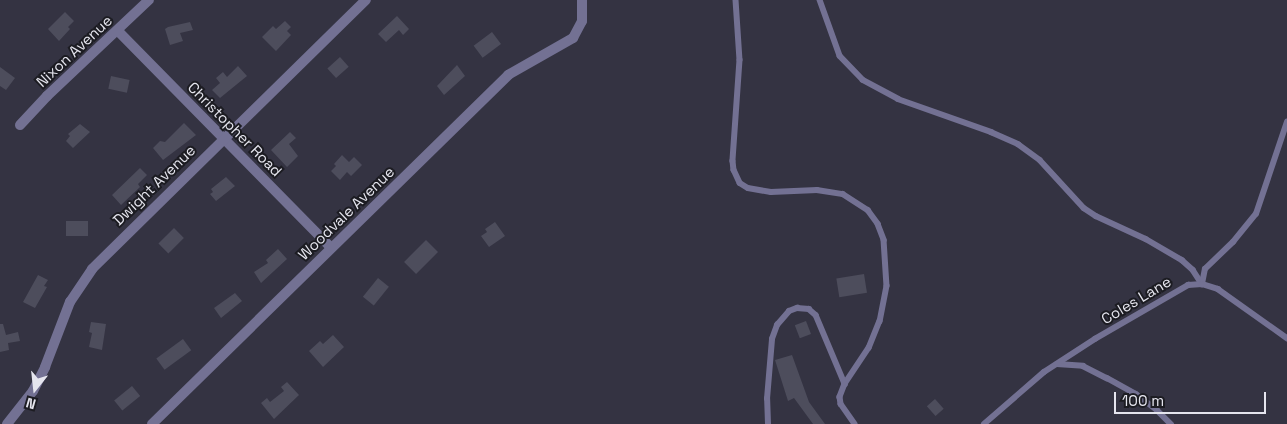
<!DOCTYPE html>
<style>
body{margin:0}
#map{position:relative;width:1287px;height:424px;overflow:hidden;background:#343342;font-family:"Space Grotesk",sans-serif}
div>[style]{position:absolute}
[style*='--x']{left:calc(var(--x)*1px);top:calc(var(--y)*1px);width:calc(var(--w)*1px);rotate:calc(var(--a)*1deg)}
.building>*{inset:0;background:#4d4d5c;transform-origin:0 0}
.service>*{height:5.5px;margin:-2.75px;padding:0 2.75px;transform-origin:2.75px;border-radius:2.75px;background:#737193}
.minor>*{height:10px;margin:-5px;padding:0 5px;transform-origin:5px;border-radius:5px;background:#737193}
span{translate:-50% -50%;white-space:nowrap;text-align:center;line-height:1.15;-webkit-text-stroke:4px #1c1c22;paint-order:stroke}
.street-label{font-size:15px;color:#e5e5ee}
.north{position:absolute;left:10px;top:364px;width:50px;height:50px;-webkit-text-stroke:4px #1c1c22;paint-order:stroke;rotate:196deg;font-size:14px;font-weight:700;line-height:20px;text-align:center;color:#e5e5ee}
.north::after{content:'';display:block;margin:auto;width:18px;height:22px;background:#e5e5ee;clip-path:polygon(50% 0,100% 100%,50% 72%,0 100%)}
.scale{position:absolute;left:1114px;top:392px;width:152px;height:22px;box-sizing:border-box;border:2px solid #e5e5ee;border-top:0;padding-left:6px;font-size:15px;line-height:18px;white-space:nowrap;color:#e5e5ee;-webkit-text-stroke:4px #1c1c22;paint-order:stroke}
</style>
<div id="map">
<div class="building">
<i style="clip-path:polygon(65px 12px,74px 21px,68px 27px,70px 29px,59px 41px,48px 29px)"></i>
<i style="clip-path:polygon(397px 16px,409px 29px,403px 35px,399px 30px,386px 42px,378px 34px)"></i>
<i style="clip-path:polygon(285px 21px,291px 27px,287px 31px,291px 35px,276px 51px,262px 37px,273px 26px,276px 29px)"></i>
<i style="clip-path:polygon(190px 22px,193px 30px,180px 33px,183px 41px,170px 45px,165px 29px,168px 27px)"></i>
<i style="left:492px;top:32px;width:15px;height:23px;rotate:53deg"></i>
<i style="left:340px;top:57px;width:13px;height:17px;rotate:48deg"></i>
<i style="clip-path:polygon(457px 65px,465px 76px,444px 95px,437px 86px)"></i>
<i style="clip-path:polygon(238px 66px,247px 76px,220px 98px,212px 90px,220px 83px,216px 78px,223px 72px,227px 77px)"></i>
<i style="clip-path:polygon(0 67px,15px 78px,6px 90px,0 86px)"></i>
<i style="left:111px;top:76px;width:19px;height:13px;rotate:12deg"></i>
<i style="clip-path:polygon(184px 123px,196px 135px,163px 160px,153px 148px,160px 141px,165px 142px)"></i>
<i style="clip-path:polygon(80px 124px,90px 132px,73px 148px,66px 141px,70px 136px,68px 134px)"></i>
<i style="clip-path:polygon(290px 132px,296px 138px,289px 144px,298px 156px,287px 167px,271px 150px)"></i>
<i style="clip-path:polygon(342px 155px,349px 162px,354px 157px,362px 165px,351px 176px,347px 172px,340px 180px,331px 171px,336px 166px,334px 164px)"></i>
<i style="clip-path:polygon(140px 168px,147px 175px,138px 184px,140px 187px,121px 205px,112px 195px)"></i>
<i style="clip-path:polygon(226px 177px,235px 186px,216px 201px,210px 194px,213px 192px,211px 189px)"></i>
<i style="left:88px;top:221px;width:15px;height:22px;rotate:90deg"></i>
<i style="clip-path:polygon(495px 222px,505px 236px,489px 247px,481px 236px,487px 232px,485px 229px)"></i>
<i style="left:174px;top:228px;width:14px;height:22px;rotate:45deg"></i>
<i style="left:426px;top:240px;width:17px;height:31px;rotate:45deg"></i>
<i style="clip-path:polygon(278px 249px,287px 259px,261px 283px,254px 272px,268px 263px,266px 260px)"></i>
<i style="left:864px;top:274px;width:19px;height:28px;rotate:81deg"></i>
<i style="clip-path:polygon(38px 275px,48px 280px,44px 286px,47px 287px,35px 308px,23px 302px)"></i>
<i style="left:378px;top:278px;width:14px;height:24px;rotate:39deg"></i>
<i style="clip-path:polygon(235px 293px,242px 301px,221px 318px,214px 308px)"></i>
<i style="left:806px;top:321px;width:14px;height:12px;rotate:69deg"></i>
<i style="clip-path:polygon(91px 322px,106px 324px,102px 350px,89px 347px,92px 333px,89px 332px)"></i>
<i style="clip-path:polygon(0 324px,3px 324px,6px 335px,18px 332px,20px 341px,8px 343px,9px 350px,0 352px)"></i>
<i style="clip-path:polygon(333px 335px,344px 347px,323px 367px,309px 351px,320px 341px,323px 344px)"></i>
<i style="left:183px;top:339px;width:14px;height:33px;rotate:54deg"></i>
<i style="clip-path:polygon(792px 355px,809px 402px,825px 424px,813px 424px,794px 398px,788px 401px,775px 360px)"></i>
<i style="clip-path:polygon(287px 382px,299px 395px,274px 419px,261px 403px,267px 398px,270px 402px,284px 391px,281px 387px)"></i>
<i style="left:132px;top:386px;width:13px;height:23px;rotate:51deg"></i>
<i style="left:935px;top:399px;width:13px;height:11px;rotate:48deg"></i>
</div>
<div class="service">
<i style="--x:736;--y:0;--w:60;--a:86.2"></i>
<i style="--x:740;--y:60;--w:101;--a:94"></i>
<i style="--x:733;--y:161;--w:9;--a:84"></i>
<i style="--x:734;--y:170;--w:14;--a:65"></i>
<i style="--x:740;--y:183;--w:9;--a:32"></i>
<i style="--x:748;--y:188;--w:23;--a:10"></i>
<i style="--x:771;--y:192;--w:46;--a:-2.5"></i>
<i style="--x:817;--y:190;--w:26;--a:9"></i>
<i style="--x:843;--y:194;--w:30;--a:33"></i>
<i style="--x:868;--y:210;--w:17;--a:54"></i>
<i style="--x:878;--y:224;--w:17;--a:69"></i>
<i style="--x:884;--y:240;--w:46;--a:86.3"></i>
<i style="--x:887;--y:286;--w:36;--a:101"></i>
<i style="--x:880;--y:321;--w:29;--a:112"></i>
<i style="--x:869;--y:348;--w:43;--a:123.7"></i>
<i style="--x:845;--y:384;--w:14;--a:111"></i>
<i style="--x:840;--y:397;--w:7;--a:82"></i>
<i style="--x:841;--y:404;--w:24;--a:55"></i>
<i style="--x:820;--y:0;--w:59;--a:70.3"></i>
<i style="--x:840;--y:56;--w:33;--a:46"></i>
<i style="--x:863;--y:80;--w:40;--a:28"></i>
<i style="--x:898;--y:99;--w:99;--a:19.5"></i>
<i style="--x:991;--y:132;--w:30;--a:24"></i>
<i style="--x:1018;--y:144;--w:27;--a:36"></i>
<i style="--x:1040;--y:160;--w:65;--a:47.5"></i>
<i style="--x:1084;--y:208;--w:14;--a:34"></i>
<i style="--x:1096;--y:216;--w:55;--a:24.7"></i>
<i style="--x:1146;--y:239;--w:42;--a:30.3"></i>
<i style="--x:1182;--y:260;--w:15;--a:42"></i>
<i style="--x:1193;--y:270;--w:17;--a:57"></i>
<i style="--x:1202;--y:284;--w:15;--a:-79"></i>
<i style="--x:1205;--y:269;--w:39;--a:-44"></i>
<i style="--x:1233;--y:242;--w:36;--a:-51"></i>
<i style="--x:1256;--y:214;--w:97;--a:-71.4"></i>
<i style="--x:1057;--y:364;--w:26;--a:4"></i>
<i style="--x:1083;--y:366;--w:27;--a:27"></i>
<i style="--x:1107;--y:378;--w:33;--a:29"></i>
<i style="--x:1136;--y:394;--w:26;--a:37"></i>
<i style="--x:1157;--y:410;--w:20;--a:45"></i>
<i style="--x:768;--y:424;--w:25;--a:-92"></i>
<i style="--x:767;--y:399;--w:60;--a:-85.2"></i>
<i style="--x:772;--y:339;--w:15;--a:-70"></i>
<i style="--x:777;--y:325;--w:18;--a:-49"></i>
<i style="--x:789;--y:311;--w:9;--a:-21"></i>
<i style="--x:797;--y:308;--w:12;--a:5"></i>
<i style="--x:809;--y:309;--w:9;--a:41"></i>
<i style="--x:816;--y:315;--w:75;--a:67.2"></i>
<i style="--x:984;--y:424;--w:79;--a:-40.9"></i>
<i style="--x:1044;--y:372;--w:61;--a:-32.9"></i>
<i style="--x:1095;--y:339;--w:108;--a:-30.1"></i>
<i style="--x:1188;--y:285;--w:14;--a:-4"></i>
<i style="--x:1202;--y:284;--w:17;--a:17"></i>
<i style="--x:1218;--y:289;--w:85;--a:35.4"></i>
</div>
<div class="minor">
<i style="--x:118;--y:31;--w:304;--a:45.5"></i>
<i style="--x:20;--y:125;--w:40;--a:-47"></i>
<i style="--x:47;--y:96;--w:140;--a:-43.3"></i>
<i style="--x:7;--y:424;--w:42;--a:-51.8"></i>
<i style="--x:33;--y:391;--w:27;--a:-63"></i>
<i style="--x:45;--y:367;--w:70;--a:-69"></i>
<i style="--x:70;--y:302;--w:40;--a:-56"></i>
<i style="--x:92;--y:269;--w:384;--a:-44.5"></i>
<i style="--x:152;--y:424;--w:499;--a:-44.4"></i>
<i style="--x:508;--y:75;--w:75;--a:-29.6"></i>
<i style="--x:573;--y:38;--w:19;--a:-62"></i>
<i style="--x:582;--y:21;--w:21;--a:-90"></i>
</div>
<div class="street-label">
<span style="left:74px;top:51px;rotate:-43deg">Nixon Avenue</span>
<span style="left:235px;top:129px;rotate:45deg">Christopher Road</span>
<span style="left:154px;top:185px;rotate:-44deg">Dwight Avenue</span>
<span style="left:346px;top:213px;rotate:-44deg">Woodvale Avenue</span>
<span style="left:1136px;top:300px;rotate:-31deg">Coles Lane</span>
</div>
<div class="north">N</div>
<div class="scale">100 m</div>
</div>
